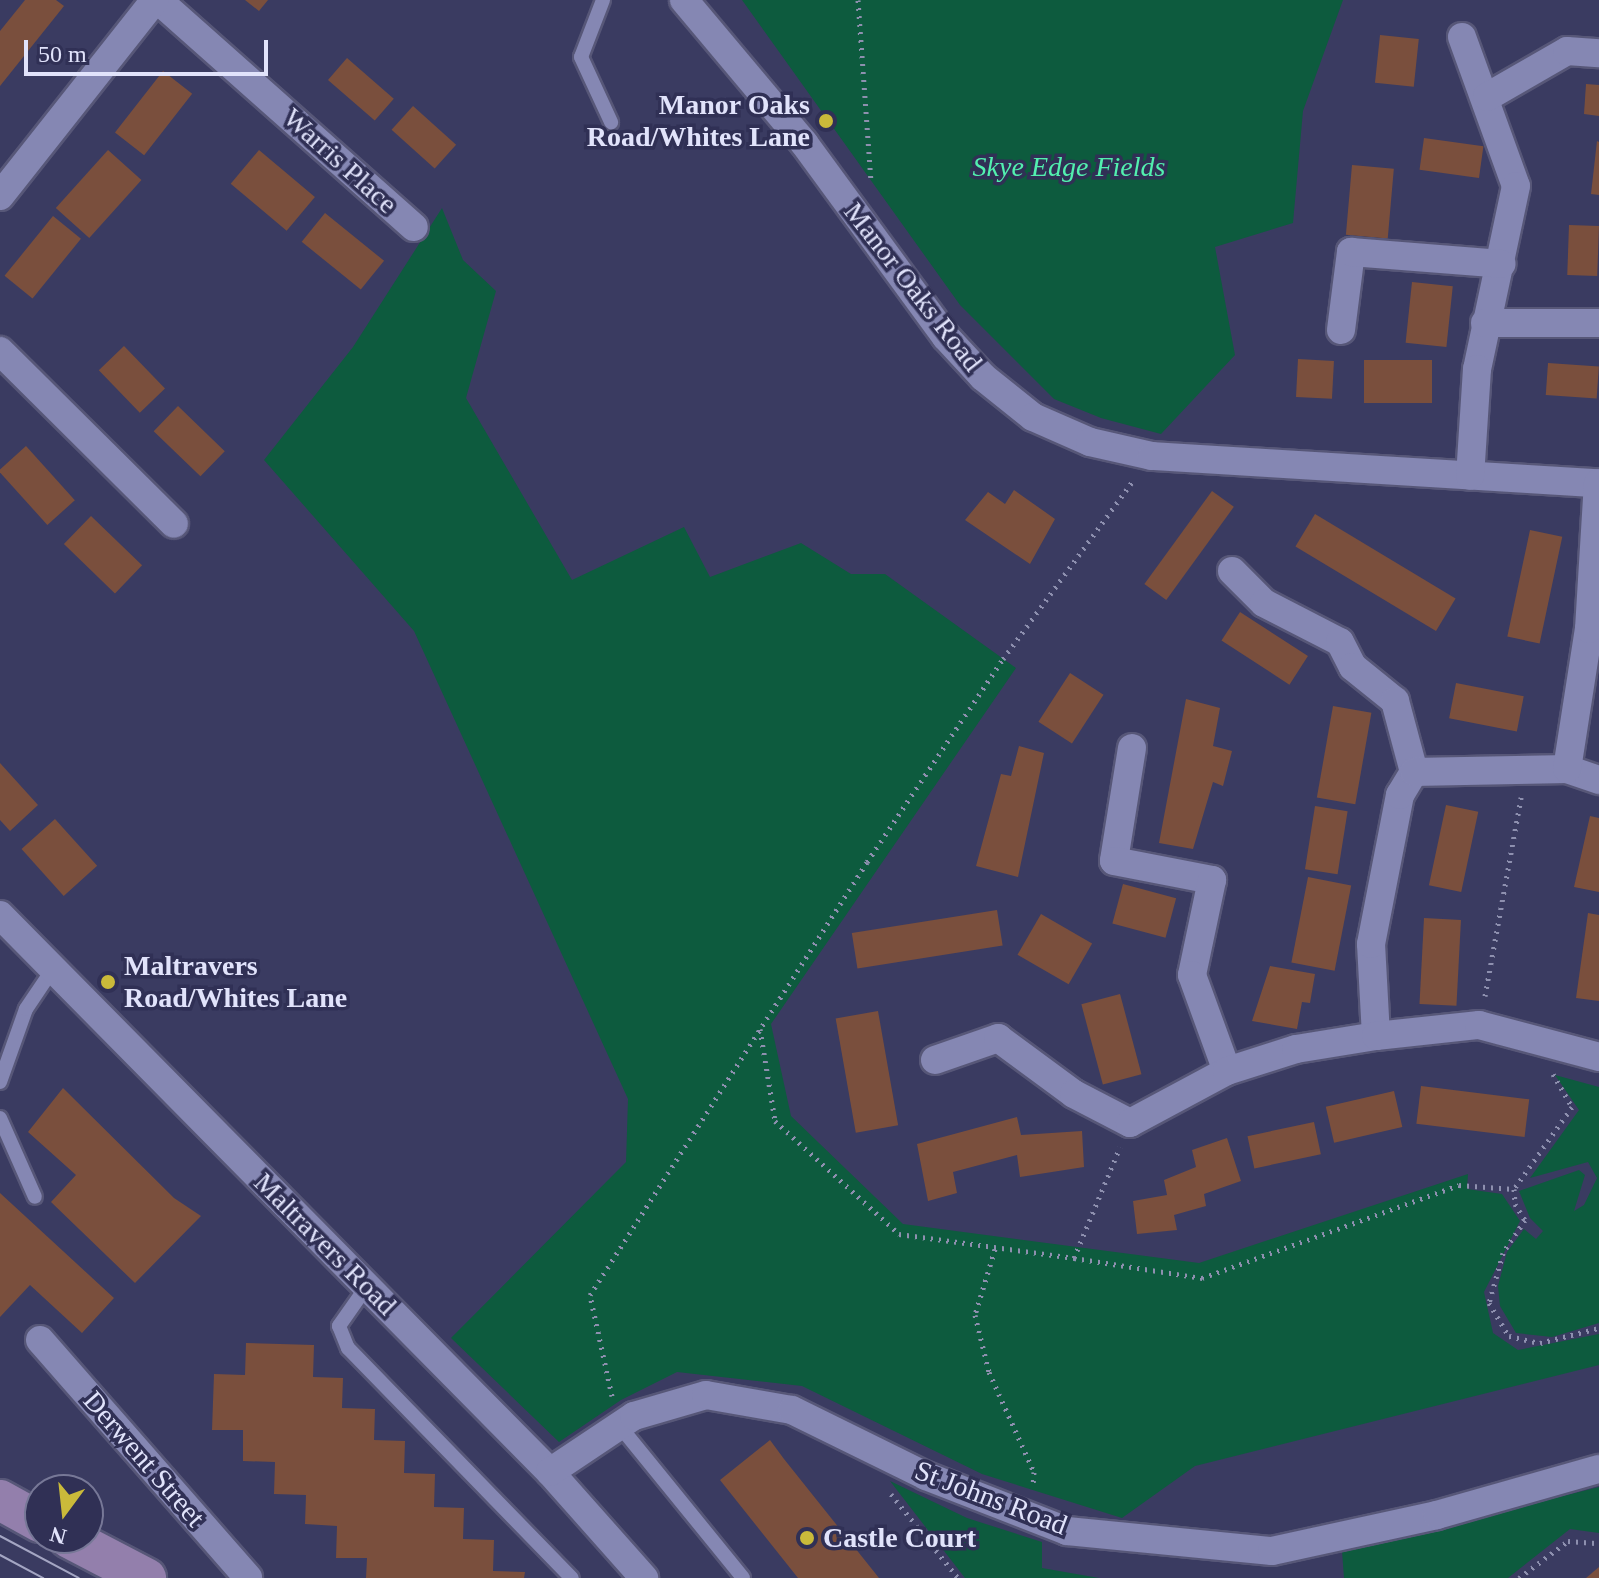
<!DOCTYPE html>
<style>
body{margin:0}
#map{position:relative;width:1599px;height:1578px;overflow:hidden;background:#3a3b61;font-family:Georgia,serif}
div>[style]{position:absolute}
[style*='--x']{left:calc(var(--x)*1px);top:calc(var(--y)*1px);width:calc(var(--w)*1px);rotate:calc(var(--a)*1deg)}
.green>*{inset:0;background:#0d5b3e}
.building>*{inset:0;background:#7a4f3d;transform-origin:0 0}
.path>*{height:5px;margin-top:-2.5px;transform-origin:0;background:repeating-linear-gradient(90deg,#8e90af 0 2px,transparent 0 8px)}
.roads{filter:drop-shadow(2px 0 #575778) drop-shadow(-2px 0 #575778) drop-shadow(0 2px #575778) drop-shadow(0 -2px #575778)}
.lane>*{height:14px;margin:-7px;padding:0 7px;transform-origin:7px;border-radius:7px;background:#8587b3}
.street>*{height:28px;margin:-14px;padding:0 14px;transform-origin:14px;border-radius:14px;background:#8587b3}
.secondary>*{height:40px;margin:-20px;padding:0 20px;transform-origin:20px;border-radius:20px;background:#937fac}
.tram>*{height:2px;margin:-1px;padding:0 1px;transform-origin:1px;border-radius:1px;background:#a4a6c3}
.dots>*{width:22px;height:22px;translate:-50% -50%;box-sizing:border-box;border:4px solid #303055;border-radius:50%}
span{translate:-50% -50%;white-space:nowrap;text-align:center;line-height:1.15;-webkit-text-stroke:7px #303055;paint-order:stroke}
.poi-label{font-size:28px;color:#e1e3fb;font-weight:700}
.right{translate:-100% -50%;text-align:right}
.left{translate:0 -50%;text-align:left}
.street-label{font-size:28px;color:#e1e3fb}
.park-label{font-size:28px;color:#52f0af;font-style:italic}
.north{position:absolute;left:24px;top:1474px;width:80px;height:80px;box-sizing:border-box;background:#303055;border:2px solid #777897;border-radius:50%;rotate:195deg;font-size:22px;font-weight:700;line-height:32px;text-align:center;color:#e1e3fb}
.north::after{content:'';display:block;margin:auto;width:28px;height:36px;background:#caba3a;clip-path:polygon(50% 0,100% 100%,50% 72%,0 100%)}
.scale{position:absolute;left:24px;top:40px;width:244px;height:36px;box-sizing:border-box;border:4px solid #e1e3fb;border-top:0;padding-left:10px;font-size:24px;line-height:28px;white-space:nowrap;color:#e1e3fb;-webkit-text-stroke:6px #303055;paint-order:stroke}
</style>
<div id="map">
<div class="green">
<i style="clip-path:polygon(742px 0,1343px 0,1303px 111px,1293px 223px,1215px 247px,1235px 355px,1161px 434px,1101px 418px,1054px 399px,960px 305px)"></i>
<i style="clip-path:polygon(442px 208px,463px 260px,496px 291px,466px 398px,572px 580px,684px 527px,710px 577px,801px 543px,851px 574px,885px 574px,1016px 668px,771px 1024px,791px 1116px,903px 1224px,1199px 1263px,1468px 1174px,1467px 1189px,1502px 1194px,1520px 1221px,1484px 1292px,1493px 1333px,1518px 1350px,1599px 1334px,1599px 1365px,1195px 1466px,1122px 1518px,982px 1474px,802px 1386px,677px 1372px,621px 1400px,559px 1442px,451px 1338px,626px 1162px,628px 1099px,414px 631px,264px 460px,353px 347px)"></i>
<i style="clip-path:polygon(1555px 1075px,1599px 1087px,1599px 1323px,1552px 1337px,1516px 1333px,1500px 1306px,1498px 1286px,1507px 1252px,1524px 1229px,1536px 1239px,1543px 1231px,1530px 1218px,1519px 1191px,1579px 1170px,1585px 1175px,1574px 1211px,1584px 1205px,1597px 1178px,1588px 1162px,1530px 1178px,1579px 1110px)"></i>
<i style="clip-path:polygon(890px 1481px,967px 1518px,1042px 1542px,1042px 1568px,1099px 1578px,965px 1578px)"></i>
<i style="clip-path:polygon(1599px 1487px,1599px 1533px,1570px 1529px,1508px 1578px,1344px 1578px,1342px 1551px)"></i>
</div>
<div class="building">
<i style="clip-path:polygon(25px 0,56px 0,64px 6px,0 86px,0 31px)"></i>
<i style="clip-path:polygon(245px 0,268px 0,259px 11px)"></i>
<i style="left:1380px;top:35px;width:39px;height:48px;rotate:6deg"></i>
<i style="left:347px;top:58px;width:62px;height:29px;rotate:41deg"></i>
<i style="left:163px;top:71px;width:37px;height:78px;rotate:38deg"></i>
<i style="clip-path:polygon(1586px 84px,1599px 85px,1599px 116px,1584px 114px)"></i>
<i style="left:413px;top:106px;width:58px;height:32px;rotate:42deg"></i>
<i style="left:1424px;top:138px;width:60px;height:32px;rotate:8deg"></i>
<i style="clip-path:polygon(1597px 141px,1599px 142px,1599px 195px,1591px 194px)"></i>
<i style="left:108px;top:150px;width:45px;height:78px;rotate:42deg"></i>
<i style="left:259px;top:150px;width:73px;height:44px;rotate:40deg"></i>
<i style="left:1352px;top:165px;width:42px;height:70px;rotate:5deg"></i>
<i style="left:325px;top:213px;width:76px;height:37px;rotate:39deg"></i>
<i style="left:53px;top:216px;width:36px;height:77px;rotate:39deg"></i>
<i style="left:1569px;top:225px;width:30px;height:50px;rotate:2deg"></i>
<i style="left:1412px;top:282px;width:41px;height:61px;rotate:6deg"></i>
<i style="left:124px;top:346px;width:59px;height:35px;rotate:46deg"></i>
<i style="left:1298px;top:359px;width:36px;height:38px;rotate:3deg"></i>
<i style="left:1364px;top:360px;width:68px;height:43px"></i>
<i style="left:1548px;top:363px;width:51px;height:32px;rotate:4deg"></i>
<i style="left:178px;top:406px;width:65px;height:35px;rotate:44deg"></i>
<i style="left:26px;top:446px;width:73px;height:37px;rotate:48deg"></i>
<i style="clip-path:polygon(1014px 490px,1055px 519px,1030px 564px,965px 520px,988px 492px,1005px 504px)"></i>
<i style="left:1212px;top:491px;width:27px;height:115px;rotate:36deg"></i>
<i style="left:1315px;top:514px;width:164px;height:38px;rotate:31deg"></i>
<i style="left:91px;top:516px;width:71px;height:39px;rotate:44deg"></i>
<i style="left:1530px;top:530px;width:33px;height:109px;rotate:12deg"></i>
<i style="left:1240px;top:612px;width:81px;height:34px;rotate:33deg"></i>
<i style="left:1070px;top:673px;width:40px;height:58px;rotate:33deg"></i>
<i style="left:1456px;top:683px;width:69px;height:36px;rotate:11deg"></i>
<i style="clip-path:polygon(1186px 699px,1220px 708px,1213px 746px,1232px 751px,1223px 786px,1213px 782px,1193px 849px,1159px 843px)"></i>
<i style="left:1333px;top:706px;width:39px;height:93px;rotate:10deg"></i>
<i style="clip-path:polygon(1019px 746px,1044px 753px,1018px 877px,976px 866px,1001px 774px,1011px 776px)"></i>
<i style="clip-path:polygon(0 763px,38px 805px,10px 831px,0 820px)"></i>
<i style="left:1446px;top:805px;width:33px;height:82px;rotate:12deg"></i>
<i style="left:1315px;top:806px;width:33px;height:64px;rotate:9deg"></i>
<i style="clip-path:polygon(1590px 816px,1599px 818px,1599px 892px,1574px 887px)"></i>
<i style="left:55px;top:819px;width:63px;height:45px;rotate:48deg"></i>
<i style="left:1308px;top:877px;width:44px;height:87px;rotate:11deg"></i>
<i style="left:1123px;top:884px;width:55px;height:41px;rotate:15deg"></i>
<i style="left:997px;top:910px;width:36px;height:147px;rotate:81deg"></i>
<i style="clip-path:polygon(1588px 913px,1599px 915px,1599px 1001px,1576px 998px)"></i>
<i style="left:1041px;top:914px;width:59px;height:47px;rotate:30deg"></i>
<i style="left:1424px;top:918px;width:37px;height:86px;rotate:3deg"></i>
<i style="clip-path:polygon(1270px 966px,1315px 974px,1310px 1003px,1302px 1002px,1297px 1029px,1252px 1021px)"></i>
<i style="left:1120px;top:994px;width:83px;height:40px;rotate:75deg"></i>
<i style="left:878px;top:1011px;width:116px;height:43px;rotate:80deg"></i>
<i style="left:1421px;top:1086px;width:109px;height:38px;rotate:7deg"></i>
<i style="clip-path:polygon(63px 1088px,174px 1198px,201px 1216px,135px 1283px,51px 1202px,76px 1175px,28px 1132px)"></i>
<i style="left:1394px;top:1091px;width:37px;height:70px;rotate:77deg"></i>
<i style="clip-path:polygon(1017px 1117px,1021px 1135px,1082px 1131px,1084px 1167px,1020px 1177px,1017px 1155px,953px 1172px,957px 1193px,928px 1201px,917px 1144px)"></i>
<i style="left:1314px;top:1122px;width:33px;height:68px;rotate:78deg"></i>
<i style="clip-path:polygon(1227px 1138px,1241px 1181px,1204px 1194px,1206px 1206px,1174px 1215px,1177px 1230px,1137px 1234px,1133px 1201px,1167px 1195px,1164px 1180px,1196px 1167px,1192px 1150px)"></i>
<i style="clip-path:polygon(0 1193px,114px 1298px,82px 1333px,30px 1285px,0 1317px)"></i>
<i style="clip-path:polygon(246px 1343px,314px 1345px,313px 1377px,343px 1378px,342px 1408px,375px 1409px,374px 1440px,405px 1441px,404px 1473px,435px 1474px,434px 1507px,464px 1508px,463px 1539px,494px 1540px,493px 1571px,525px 1572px,524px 1578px,366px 1578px,367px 1558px,336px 1558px,337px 1526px,305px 1524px,306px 1495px,274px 1494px,275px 1462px,243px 1461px,243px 1430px,212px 1430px,214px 1374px,245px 1375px)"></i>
<i style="clip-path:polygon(770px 1440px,784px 1459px,879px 1578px,798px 1578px,720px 1480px)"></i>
<i style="clip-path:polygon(1599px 1567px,1599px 1578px,1586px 1578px)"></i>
</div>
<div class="path">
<i style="--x:858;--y:0;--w:182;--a:85.9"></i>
<i style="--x:1485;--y:996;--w:202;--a:-79.7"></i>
<i style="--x:760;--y:1029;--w:93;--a:80.7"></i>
<i style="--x:775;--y:1121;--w:168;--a:42.3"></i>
<i style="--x:899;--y:1234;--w:177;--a:7.8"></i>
<i style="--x:1074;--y:1258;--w:120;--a:-67.5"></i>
<i style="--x:1553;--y:1074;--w:38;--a:60"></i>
<i style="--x:1572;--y:1107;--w:100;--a:125.3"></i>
<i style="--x:1514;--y:1189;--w:15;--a:86"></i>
<i style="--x:1515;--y:1204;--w:19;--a:58"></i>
<i style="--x:1525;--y:1220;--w:40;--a:124"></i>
<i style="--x:1503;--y:1253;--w:52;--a:105.6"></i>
<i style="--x:1489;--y:1303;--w:39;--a:59"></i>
<i style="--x:1509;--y:1336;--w:32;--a:13"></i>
<i style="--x:1540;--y:1343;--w:61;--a:-14.3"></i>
<i style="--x:995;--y:1249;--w:69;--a:106.9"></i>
<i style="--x:975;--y:1315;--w:59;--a:76.2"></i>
<i style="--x:989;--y:1372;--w:110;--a:65.8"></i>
<i style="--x:1034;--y:1472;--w:14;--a:94"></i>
<i style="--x:1074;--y:1258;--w:130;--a:8.9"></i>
<i style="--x:1202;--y:1278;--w:273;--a:-19.9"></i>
<i style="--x:1459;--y:1185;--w:55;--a:4.2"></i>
<i style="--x:612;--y:1396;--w:103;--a:-102.3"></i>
<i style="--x:590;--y:1295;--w:514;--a:-57.39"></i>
<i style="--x:867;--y:862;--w:244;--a:-56.2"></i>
<i style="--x:1003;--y:659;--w:220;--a:-53.9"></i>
<i style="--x:891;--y:1494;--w:107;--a:51.4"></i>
<i style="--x:1519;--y:1578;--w:61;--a:-37.1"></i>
<i style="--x:1568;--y:1541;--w:31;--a:4"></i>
</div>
<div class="roads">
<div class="lane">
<i style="--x:603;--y:0;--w:61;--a:111.1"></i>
<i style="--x:581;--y:57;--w:72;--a:65.2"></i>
<i style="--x:0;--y:1082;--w:77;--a:-70.4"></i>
<i style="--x:26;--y:1009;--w:48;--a:-56"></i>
<i style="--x:0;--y:1118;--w:86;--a:66.1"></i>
<i style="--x:367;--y:1286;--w:49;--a:125"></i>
<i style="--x:339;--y:1326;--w:24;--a:68"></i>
<i style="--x:348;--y:1348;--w:321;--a:45.8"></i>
<i style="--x:618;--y:1424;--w:198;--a:50.9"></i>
</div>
<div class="street">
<i style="--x:158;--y:0;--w:342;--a:41.6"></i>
<i style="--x:684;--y:0;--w:187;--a:50"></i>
<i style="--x:804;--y:143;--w:240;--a:53.8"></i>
<i style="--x:946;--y:337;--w:54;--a:47.2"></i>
<i style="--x:983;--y:377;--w:64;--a:38.7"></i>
<i style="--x:1033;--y:417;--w:62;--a:23.7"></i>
<i style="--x:1090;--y:442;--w:64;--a:12.7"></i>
<i style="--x:1152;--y:456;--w:448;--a:3.5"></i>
<i style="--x:1462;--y:37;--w:158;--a:70.1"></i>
<i style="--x:1516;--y:186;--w:187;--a:102"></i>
<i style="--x:1477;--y:369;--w:107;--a:93.7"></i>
<i style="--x:1487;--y:97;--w:92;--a:-29.9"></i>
<i style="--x:1567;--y:51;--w:32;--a:4"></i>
<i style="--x:0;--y:196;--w:250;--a:-51.7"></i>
<i style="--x:1485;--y:323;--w:114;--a:0"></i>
<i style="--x:1341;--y:330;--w:79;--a:-82.7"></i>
<i style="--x:1351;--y:252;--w:151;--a:4.5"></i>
<i style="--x:0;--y:351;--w:245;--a:44.8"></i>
<i style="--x:1232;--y:571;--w:45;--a:45"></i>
<i style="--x:1264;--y:603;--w:85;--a:27.2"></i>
<i style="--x:1340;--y:642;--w:28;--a:63"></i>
<i style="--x:1353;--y:667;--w:54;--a:39"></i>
<i style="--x:1395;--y:701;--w:73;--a:75"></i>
<i style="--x:1132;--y:748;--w:114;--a:99.1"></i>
<i style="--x:1114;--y:861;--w:100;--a:11"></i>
<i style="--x:1212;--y:880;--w:97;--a:101.9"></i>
<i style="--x:1192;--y:975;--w:102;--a:70"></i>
<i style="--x:1567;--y:769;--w:34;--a:19"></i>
<i style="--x:0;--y:915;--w:783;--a:45.36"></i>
<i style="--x:550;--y:1472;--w:142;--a:48.4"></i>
<i style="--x:1376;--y:1036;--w:92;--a:-93.1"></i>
<i style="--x:1371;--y:944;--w:152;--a:-79"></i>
<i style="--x:1400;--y:795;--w:27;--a:-59"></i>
<i style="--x:1414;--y:772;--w:153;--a:-1.1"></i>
<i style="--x:1567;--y:769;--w:142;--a:-81.1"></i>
<i style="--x:1589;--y:629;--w:146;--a:-86.5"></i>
<i style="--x:935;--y:1060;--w:67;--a:-19.2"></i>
<i style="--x:998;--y:1038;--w:94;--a:36.4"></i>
<i style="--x:1074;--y:1094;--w:63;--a:27.4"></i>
<i style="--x:1130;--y:1123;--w:110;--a:-28.2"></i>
<i style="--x:1227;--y:1071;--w:72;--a:-17.7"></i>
<i style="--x:1296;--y:1049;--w:81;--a:-9.2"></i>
<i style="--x:1376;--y:1036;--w:104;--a:-6.1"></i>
<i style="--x:1479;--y:1025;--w:124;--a:14.9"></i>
<i style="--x:40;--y:1340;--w:316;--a:48.8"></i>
<i style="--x:550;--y:1472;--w:101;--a:-33.7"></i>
<i style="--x:634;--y:1416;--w:75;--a:-16.3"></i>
<i style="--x:706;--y:1395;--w:87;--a:9.9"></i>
<i style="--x:792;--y:1410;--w:149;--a:26.2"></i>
<i style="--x:926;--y:1476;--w:151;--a:21.3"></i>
<i style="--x:1067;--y:1531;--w:206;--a:5.6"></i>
<i style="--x:1272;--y:1551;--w:169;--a:-12.3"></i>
<i style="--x:1437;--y:1515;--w:168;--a:-15.9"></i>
</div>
<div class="secondary">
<i style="--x:0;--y:1500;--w:46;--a:28.8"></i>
<i style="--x:69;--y:1538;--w:87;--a:27.5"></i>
</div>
</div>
<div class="tram">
<i style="--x:0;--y:1536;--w:89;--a:28"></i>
<i style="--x:0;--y:1555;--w:49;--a:28.1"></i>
</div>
<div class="dots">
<i style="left:826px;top:121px;background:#caba3a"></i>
<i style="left:108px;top:982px;background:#caba3a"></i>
<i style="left:807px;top:1538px;background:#caba3a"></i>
</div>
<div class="poi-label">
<span class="right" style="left:810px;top:121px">Manor Oaks<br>Road/Whites Lane</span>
<span class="left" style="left:124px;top:982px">Maltravers<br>Road/Whites Lane</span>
<span class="left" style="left:823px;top:1538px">Castle Court</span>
</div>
<div class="street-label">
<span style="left:340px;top:161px;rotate:42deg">Warris Place</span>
<span style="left:913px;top:287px;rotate:52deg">Manor Oaks Road</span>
<span style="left:325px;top:1244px;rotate:45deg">Maltravers Road</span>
<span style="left:144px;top:1459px;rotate:49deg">Derwent Street</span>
<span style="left:991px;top:1498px;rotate:21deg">St Johns Road</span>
</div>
<div class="park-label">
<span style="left:1069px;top:167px">Skye Edge Fields</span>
</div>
<div class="north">N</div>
<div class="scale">50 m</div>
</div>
